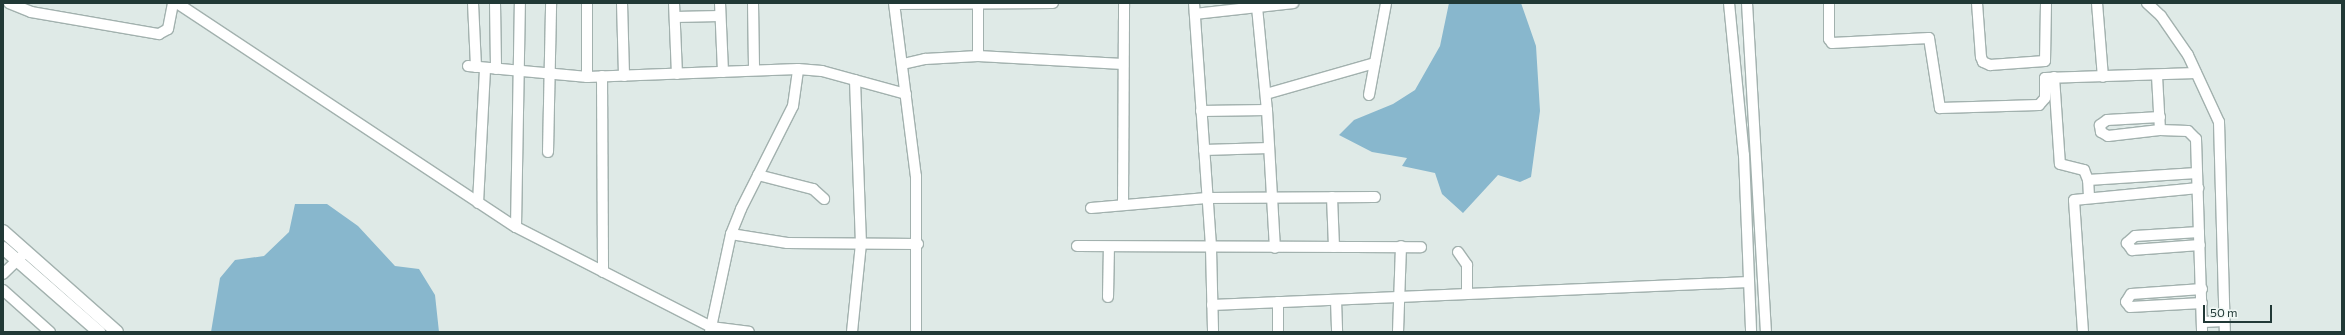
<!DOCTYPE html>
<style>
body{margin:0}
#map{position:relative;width:2345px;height:335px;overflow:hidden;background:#dfeae7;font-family:Commissioner,sans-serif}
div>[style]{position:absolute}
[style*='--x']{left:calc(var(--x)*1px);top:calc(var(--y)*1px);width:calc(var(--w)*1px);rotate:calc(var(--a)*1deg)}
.water>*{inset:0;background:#88b7cd}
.roads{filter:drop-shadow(1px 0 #a2b1ae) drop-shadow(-1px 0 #a2b1ae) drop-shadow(0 1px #a2b1ae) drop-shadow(0 -1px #a2b1ae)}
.minor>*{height:10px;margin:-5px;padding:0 5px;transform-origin:5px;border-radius:5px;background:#fff}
.secondary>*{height:12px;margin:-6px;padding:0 6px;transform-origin:6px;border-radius:6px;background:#fff}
span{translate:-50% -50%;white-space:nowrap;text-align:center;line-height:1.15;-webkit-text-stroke:3.5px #eff7f4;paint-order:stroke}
.frame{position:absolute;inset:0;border:4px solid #213936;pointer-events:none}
.scale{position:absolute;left:2203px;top:305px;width:69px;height:18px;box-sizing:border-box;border:2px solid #213936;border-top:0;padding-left:5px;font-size:12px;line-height:14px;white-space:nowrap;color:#213936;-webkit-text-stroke:3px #eff7f4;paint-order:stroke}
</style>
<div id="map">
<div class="water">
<i style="clip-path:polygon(1449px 3px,1521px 3px,1536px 46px,1540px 111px,1531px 177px,1520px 182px,1498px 175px,1463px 213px,1442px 194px,1435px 173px,1402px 166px,1407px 158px,1372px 152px,1339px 135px,1354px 120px,1393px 104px,1415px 90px,1440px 46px)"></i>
<i style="clip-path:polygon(295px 204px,327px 204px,358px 226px,395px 266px,419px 269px,435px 295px,439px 332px,211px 332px,220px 278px,235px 260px,264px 256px,289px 232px)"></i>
</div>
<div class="roads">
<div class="minor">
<i style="--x:9;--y:3;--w:24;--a:22"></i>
<i style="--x:31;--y:12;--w:130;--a:9.8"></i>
<i style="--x:159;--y:34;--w:10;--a:-29"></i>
<i style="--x:168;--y:29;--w:26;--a:-79"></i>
<i style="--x:177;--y:3;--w:406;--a:33.5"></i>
<i style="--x:516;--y:227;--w:219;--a:27.1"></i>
<i style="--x:711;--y:327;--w:38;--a:7"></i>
<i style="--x:473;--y:3;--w:64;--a:87.3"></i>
<i style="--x:495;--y:3;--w:66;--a:89.1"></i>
<i style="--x:587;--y:3;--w:74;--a:90"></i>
<i style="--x:622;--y:3;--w:73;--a:88.4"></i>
<i style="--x:674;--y:3;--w:71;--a:87.6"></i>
<i style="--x:720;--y:3;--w:69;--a:87.5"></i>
<i style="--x:753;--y:3;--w:67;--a:89.1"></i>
<i style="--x:894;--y:3;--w:174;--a:82.8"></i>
<i style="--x:916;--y:176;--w:156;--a:90"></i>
<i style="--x:1194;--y:3;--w:246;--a:86"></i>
<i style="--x:1211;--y:248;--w:84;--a:88.6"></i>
<i style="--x:1729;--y:3;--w:153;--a:84.4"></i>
<i style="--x:1744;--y:155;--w:177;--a:87.7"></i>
<i style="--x:1747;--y:3;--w:330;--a:86.7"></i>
<i style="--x:1829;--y:3;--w:36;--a:90"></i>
<i style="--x:1829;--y:39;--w:5;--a:53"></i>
<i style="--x:1832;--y:43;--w:97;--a:-3"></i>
<i style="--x:1929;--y:38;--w:71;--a:81.1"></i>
<i style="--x:1940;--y:108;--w:99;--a:-1.7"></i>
<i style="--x:2039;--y:105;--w:9;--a:-49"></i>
<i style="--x:2045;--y:98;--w:20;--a:-90"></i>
<i style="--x:2045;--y:78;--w:151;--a:-1.9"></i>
<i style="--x:1977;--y:3;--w:54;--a:85.8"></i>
<i style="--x:1981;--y:57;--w:5;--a:68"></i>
<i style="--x:1983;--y:62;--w:8;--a:23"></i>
<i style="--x:1990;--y:65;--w:55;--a:-4.2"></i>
<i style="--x:2045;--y:61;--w:58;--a:-89"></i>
<i style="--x:2097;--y:3;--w:74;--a:85.4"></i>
<i style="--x:2147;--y:3;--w:19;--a:43"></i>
<i style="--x:2161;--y:16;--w:47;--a:55.3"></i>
<i style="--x:2188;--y:55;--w:74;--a:65.2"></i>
<i style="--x:2219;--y:122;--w:210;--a:88.4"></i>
<i style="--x:895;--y:4;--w:158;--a:-0.4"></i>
<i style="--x:1257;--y:7;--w:103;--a:84.5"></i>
<i style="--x:1267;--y:110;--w:138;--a:86.7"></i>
<i style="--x:1195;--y:14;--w:99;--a:-6.4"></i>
<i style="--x:675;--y:17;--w:45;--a:-1.3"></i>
<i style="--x:978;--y:56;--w:51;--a:-90"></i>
<i style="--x:903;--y:64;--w:23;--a:-13"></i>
<i style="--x:925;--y:59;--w:53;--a:-3.2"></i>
<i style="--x:978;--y:56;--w:145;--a:3.2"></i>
<i style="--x:468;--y:66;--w:120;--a:5.3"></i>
<i style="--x:587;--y:77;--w:211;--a:-2.2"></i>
<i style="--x:798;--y:69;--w:24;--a:5"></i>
<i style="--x:822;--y:71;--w:87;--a:15.3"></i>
<i style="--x:602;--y:76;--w:196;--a:89.7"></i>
<i style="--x:2157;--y:76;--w:54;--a:86.8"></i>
<i style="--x:2160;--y:130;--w:28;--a:2"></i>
<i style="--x:2188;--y:131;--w:11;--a:45"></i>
<i style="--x:2196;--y:139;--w:193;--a:88.2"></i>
<i style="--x:2054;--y:77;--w:87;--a:86.1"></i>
<i style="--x:2060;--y:164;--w:25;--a:14"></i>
<i style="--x:2084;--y:170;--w:11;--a:68"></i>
<i style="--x:1266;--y:94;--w:113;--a:-15.9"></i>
<i style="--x:1369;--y:95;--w:94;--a:-79.5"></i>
<i style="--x:1201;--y:111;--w:66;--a:-0.9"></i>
<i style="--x:2160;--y:117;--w:53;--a:176.8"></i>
<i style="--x:2107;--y:120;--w:9;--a:144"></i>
<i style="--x:2100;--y:125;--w:7;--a:82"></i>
<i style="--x:2101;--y:132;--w:8;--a:30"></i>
<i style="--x:2108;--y:136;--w:52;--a:-6.6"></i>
<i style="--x:1204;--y:150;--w:65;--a:-1.8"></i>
<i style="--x:548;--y:152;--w:149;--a:-88.8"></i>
<i style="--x:758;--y:175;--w:57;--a:14.3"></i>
<i style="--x:813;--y:189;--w:15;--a:42"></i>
<i style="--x:1332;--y:197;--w:50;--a:87.7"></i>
<i style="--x:2089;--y:197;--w:17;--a:-93"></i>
<i style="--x:2088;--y:180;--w:109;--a:-3.7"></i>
<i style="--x:478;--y:203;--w:135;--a:-87"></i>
<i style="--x:1123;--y:205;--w:202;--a:-89.7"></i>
<i style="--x:1091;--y:208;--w:116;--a:-4.9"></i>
<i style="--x:1207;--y:198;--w:168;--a:-0.3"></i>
<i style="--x:516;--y:227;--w:224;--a:-89"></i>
<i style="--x:2199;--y:232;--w:64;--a:176.4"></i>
<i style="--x:2135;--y:236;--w:11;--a:139"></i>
<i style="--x:2127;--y:243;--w:9;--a:54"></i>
<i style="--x:2132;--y:250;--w:68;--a:-4.2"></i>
<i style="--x:731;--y:234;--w:57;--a:9.1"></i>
<i style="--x:787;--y:243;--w:131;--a:0.4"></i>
<i style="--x:1077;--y:246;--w:344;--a:0.2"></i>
<i style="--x:1458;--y:252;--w:16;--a:55"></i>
<i style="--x:1467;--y:265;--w:29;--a:90"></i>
<i style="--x:3;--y:274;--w:32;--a:-44"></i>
<i style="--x:2202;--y:289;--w:71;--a:176"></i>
<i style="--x:2131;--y:294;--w:9;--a:122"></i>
<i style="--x:2126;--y:302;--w:6;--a:51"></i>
<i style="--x:2130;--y:307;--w:72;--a:-3.2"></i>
<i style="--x:3;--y:290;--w:63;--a:41.8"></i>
<i style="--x:1108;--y:297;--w:50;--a:-88.9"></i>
<i style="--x:1336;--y:300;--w:32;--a:88"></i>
<i style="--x:1278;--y:302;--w:30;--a:90"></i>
<i style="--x:1212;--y:305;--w:537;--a:-2.45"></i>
<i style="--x:2203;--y:322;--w:21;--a:-3"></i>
<i style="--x:710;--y:332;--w:100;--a:-77.9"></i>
<i style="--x:731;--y:234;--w:27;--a:-68"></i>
<i style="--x:741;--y:209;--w:115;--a:-63.2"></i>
<i style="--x:793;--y:106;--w:37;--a:-82"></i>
<i style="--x:852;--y:332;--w:88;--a:-84.2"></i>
<i style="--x:861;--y:244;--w:164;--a:-92.1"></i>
<i style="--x:1398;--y:332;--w:86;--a:-88"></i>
<i style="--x:2083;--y:332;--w:132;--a:-93.9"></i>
<i style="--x:2074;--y:200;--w:125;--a:-5.5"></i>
</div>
<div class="secondary">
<i style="--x:3;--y:231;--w:152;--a:41.5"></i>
<i style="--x:3;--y:248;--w:128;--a:41.2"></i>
</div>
</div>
<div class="frame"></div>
<div class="scale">50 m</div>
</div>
